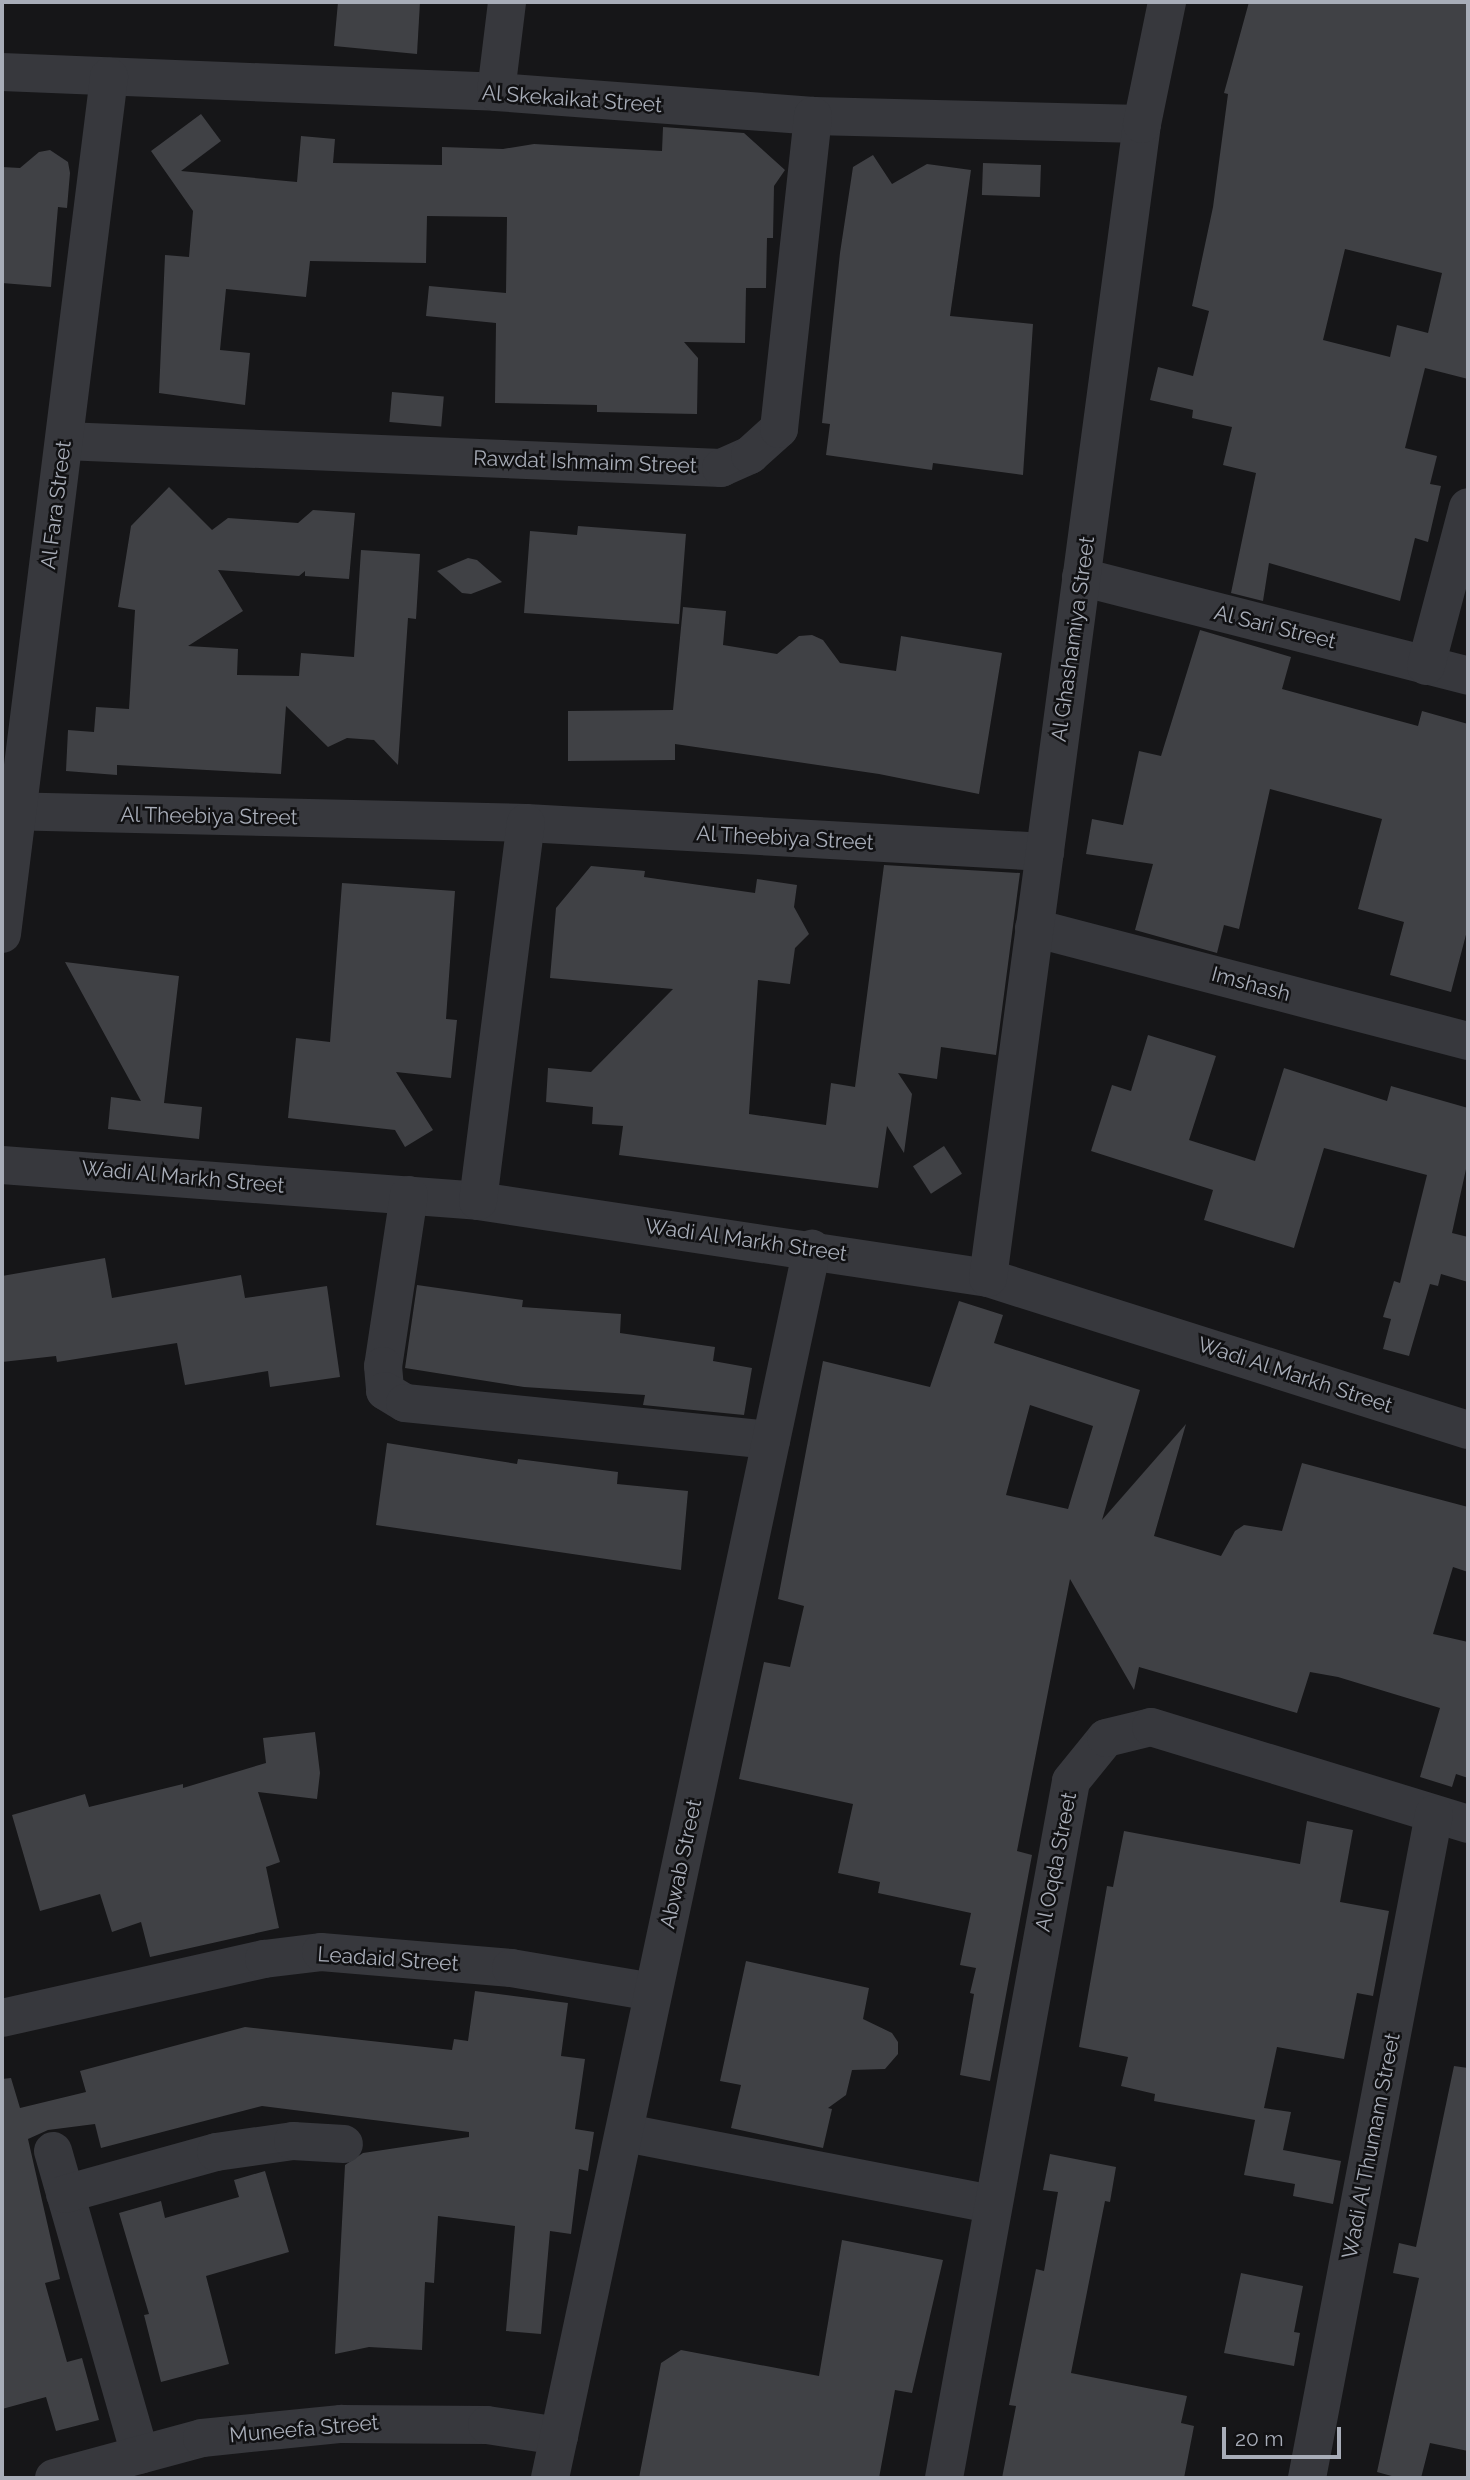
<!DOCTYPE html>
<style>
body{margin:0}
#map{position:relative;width:1470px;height:2480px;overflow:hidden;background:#161618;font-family:Raleway,sans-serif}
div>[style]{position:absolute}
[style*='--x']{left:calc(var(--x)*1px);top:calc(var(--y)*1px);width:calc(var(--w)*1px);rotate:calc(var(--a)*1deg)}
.building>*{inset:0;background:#404145;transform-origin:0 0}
.minor>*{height:38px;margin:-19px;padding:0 19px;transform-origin:19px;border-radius:19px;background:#37383d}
span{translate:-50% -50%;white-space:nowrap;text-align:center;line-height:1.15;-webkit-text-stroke:5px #111113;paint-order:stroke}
.street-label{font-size:21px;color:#a8adb8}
.frame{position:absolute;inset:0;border:4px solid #a8adb8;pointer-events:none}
.scale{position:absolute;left:1222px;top:2427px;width:119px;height:32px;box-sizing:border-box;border:4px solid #a8adb8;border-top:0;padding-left:9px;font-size:21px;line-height:24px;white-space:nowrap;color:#a8adb8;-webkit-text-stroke:5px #111113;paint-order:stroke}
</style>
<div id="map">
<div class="building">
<i style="clip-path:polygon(338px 2px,420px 2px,417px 54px,334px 46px)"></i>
<i style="clip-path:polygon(evenodd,1249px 2px,1468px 2px,1468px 379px,1425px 368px,1405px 448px,1437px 456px,1430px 484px,1441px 486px,1428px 542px,1415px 538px,1400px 601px,1269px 563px,1263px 601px,1231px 593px,1256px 473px,1223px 465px,1232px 427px,1192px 418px,1193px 410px,1150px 400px,1158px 367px,1193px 376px,1209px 311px,1192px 306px,1213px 207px,1228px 94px,1224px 93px,1249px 2px,1345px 249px,1442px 273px,1428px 333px,1397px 325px,1390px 357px,1323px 340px,1345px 249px)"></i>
<i style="clip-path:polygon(201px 114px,221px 141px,181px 171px,297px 182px,301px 136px,335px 139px,333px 163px,442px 165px,442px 147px,503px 149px,534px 144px,662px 151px,663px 127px,744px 133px,785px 170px,774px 186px,773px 238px,767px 238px,766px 288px,746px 288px,745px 343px,684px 342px,698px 358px,697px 414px,597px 412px,597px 405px,495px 403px,496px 323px,426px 316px,429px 286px,506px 293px,507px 217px,427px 216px,426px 263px,310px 261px,306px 297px,226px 289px,220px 350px,250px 353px,245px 405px,159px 393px,165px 255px,189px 257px,193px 211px,151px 151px)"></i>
<i style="clip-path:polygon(50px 150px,68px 162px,70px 173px,67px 208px,58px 207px,51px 287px,2px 283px,2px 167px,20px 168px,39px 152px)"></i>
<i style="clip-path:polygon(873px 155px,892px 184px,927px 164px,971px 170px,950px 316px,1033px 324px,1023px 475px,933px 463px,932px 470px,826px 455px,830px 424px,822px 423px,840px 253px,853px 167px)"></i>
<i style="left:983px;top:163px;width:58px;height:32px;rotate:2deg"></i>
<i style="left:392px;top:392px;width:52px;height:30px;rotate:5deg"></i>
<i style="clip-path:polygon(169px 487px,212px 530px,228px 518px,298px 523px,313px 510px,355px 513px,349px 579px,305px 576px,305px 571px,299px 576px,218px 570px,243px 611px,188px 646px,238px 649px,237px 675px,299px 676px,301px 653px,354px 657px,361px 550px,420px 554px,416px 619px,408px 618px,398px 765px,374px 740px,347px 738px,328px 747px,286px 706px,281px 774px,117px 765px,117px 775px,66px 771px,68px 730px,94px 732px,96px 707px,129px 709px,135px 610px,118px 607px,131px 526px)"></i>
<i style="clip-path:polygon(578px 526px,686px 534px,679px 624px,524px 613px,530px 531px,577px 535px)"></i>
<i style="clip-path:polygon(468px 558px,477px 560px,502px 582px,471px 594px,462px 593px,437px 571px)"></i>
<i style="clip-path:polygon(683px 607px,726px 611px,723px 645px,777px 654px,799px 636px,812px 635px,823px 640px,840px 663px,896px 671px,901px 636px,1002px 653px,979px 794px,879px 774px,675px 744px,675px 760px,568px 761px,568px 711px,673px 710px)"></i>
<i style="clip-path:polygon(1200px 630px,1291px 657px,1282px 689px,1418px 726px,1422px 711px,1468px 724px,1468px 927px,1451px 992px,1390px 975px,1404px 922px,1358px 909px,1382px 819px,1270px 789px,1239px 929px,1224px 925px,1217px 953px,1135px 930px,1153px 864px,1086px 854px,1092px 819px,1123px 825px,1139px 751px,1161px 756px)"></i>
<i style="clip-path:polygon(884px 865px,1020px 873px,996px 1055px,941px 1047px,937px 1079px,898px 1073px,912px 1094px,904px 1153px,887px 1126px,878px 1188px,619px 1155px,623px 1126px,592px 1124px,593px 1107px,546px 1102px,548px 1068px,591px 1072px,673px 989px,550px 978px,556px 908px,591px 866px,645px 871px,644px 877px,755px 893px,757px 879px,797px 885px,794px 907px,809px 934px,795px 948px,790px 984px,758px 980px,749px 1114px,826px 1125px,831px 1083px,855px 1087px)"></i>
<i style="clip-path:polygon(342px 883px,455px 891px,446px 1019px,457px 1020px,451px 1078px,396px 1072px,433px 1130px,405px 1147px,395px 1130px,288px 1118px,296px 1038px,330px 1042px)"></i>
<i style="clip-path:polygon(65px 962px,179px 976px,164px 1103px,202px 1107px,199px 1139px,108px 1129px,111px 1097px,141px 1101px)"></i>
<i style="clip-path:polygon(1148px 1035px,1216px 1056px,1189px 1140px,1255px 1161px,1284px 1068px,1387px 1101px,1391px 1086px,1468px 1108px,1468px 1160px,1452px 1233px,1468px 1237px,1468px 1282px,1441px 1274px,1438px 1286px,1430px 1284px,1409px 1356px,1383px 1349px,1391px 1319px,1383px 1317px,1394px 1281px,1400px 1283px,1427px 1175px,1324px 1148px,1294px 1248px,1204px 1220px,1213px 1190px,1091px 1151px,1112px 1085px,1131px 1091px)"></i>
<i style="left:944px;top:1146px;width:33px;height:37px;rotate:57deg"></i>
<i style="clip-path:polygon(105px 1258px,112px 1298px,241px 1275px,245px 1298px,327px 1286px,340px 1377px,270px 1387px,268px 1371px,185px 1385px,177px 1343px,57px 1362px,56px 1356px,2px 1362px,2px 1276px)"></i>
<i style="clip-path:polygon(417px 1285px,523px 1300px,522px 1307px,621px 1314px,620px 1333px,715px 1347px,713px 1361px,752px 1368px,744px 1415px,643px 1405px,645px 1395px,524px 1387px,405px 1368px)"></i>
<i style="clip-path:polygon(evenodd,959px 1301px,1003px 1315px,994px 1343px,1140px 1390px,1102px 1520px,1186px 1424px,1154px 1536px,1221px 1556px,1235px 1531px,1244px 1525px,1282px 1531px,1302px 1463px,1468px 1507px,1468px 1572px,1453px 1567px,1433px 1634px,1468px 1642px,1468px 1778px,1456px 1774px,1452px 1787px,1420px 1777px,1440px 1708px,1338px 1677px,1310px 1672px,1297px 1713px,1139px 1667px,1134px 1690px,1070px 1579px,1017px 1851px,1032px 1855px,990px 2081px,960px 2075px,974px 1994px,970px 1993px,976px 1968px,960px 1965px,971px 1913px,878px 1893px,880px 1882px,838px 1873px,853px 1804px,739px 1779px,764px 1662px,790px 1667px,804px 1606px,778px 1599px,823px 1361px,930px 1387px,959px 1301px,1030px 1405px,1093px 1426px,1068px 1509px,1006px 1495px,1030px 1405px)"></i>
<i style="clip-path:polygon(387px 1443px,517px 1464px,518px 1459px,618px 1472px,617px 1484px,688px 1491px,681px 1570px,376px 1525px)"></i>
<i style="clip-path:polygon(315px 1732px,320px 1773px,317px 1799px,258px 1792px,280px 1862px,266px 1867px,279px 1928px,150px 1957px,141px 1922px,112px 1932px,100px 1894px,40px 1911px,12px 1815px,85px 1794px,89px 1807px,183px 1784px,183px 1788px,266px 1763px,263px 1738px)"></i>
<i style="clip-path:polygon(1307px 1821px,1353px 1830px,1340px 1902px,1389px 1911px,1373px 1996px,1357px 1993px,1344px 2059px,1277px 2047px,1264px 2108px,1291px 2112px,1283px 2150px,1341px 2161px,1333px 2204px,1293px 2196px,1295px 2184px,1244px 2175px,1255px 2120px,1154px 2101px,1155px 2094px,1121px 2086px,1128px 2057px,1079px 2047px,1107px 1886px,1113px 1887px,1124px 1831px,1300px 1864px)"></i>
<i style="clip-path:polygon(746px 1961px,869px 1988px,863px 2019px,892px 2033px,898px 2042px,898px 2054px,885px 2069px,852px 2070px,846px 2095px,828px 2108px,832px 2109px,823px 2148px,731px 2128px,741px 2085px,720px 2081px)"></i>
<i style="clip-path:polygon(475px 1991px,568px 2003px,561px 2056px,585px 2059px,575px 2129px,594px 2132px,588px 2171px,579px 2169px,571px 2234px,550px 2231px,541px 2334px,506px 2331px,515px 2226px,438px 2216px,434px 2283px,425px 2282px,422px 2350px,369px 2347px,335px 2354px,345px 2165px,363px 2153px,469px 2137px,469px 2132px,262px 2106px,101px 2148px,95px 2124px,48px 2130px,28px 2139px,60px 2279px,45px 2283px,67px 2362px,82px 2358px,99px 2420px,56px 2431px,46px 2397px,2px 2409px,2px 2079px,11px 2078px,20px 2108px,86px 2092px,80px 2071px,245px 2027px,452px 2050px,454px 2039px,468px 2041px)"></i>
<i style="clip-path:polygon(1454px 2066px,1468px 2068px,1468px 2451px,1430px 2443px,1421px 2478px,1399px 2478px,1377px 2472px,1419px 2278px,1393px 2273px,1399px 2243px,1416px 2247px)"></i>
<i style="clip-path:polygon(1050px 2154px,1116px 2167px,1110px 2202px,1105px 2201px,1071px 2373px,1187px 2396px,1181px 2423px,1194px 2426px,1184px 2478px,1002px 2478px,1016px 2406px,1009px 2405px,1036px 2269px,1044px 2271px,1058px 2192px,1043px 2190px)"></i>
<i style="clip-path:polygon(265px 2171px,289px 2252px,206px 2276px,229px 2364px,161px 2382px,144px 2315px,149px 2314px,119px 2213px,161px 2201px,165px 2218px,239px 2197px,234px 2180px)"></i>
<i style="clip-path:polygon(842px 2240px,943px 2260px,912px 2393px,895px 2390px,879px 2478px,639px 2478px,661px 2363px,681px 2350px,819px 2376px)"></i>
<i style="clip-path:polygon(1241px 2273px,1303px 2286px,1294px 2332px,1300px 2333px,1294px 2366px,1224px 2353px)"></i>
</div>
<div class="minor">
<i style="--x:2;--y:72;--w:494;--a:2.3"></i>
<i style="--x:496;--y:92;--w:318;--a:4.3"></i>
<i style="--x:813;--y:116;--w:329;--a:1.4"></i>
<i style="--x:496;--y:92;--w:91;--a:-83"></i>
<i style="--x:64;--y:441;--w:658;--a:2.35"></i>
<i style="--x:721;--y:468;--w:32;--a:-24"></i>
<i style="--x:750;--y:455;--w:39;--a:-42"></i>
<i style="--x:779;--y:429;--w:315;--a:-83.8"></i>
<i style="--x:1081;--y:577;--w:399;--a:14.3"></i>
<i style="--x:1426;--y:666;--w:164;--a:-75.2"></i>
<i style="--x:2;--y:811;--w:524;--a:1.31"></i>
<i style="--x:526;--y:823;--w:520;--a:3.2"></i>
<i style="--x:1034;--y:928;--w:448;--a:14.6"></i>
<i style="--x:2;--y:934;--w:864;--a:-82.88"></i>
<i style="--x:2;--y:1165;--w:477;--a:4.3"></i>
<i style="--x:478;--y:1201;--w:516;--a:8.59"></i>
<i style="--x:988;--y:1278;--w:503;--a:17.57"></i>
<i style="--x:409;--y:1195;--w:173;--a:98.6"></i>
<i style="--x:383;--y:1366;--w:25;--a:85"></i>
<i style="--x:385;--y:1391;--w:23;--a:31"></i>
<i style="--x:405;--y:1403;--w:368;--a:5.8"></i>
<i style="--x:478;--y:1201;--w:381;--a:-82.8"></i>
<i style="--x:988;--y:1278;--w:1164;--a:-82.4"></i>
<i style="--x:1142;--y:124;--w:125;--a:-78.4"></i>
<i style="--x:2;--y:2018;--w:269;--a:-12.7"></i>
<i style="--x:264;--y:1959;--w:57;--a:-7"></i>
<i style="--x:321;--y:1952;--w:191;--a:4.8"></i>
<i style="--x:511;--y:1968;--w:144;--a:9.6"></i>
<i style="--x:626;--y:2133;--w:372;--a:11"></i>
<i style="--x:53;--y:2151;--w:316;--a:74"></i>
<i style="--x:65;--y:2194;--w:157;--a:-15.5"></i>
<i style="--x:216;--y:2152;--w:78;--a:-8.1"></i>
<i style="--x:293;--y:2141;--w:51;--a:3.4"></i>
<i style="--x:54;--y:2478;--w:153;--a:-15.1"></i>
<i style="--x:202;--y:2438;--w:140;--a:-5.8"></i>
<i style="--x:341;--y:2424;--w:146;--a:0.4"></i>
<i style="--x:487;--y:2425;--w:73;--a:8.7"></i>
<i style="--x:550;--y:2478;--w:1257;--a:-77.97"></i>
<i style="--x:944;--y:2478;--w:708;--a:-79.67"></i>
<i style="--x:1071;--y:1781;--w:55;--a:-50.9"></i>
<i style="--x:1106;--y:1738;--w:46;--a:-13.7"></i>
<i style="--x:1151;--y:1727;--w:332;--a:17"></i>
<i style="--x:1307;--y:2478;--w:676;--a:-79.17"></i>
</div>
<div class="street-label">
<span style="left:572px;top:99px;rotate:4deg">Al Skekaikat Street</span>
<span style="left:585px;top:462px;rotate:2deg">Rawdat Ishmaim Street</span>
<span style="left:56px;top:505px;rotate:-83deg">Al Fara Street</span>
<span style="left:1275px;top:627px;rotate:14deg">Al Sari Street</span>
<span style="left:1073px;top:639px;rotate:-82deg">Al Ghashamiya Street</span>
<span style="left:209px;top:816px;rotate:1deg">Al Theebiya Street</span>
<span style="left:785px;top:838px;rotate:3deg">Al Theebiya Street</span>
<span style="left:1251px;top:984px;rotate:15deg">Imshash</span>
<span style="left:183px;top:1177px;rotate:5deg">Wadi Al Markh Street</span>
<span style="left:746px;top:1240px;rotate:8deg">Wadi Al Markh Street</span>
<span style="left:1295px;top:1375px;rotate:18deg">Wadi Al Markh Street</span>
<span style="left:1056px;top:1862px;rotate:-79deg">Al Oqda Street</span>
<span style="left:681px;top:1864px;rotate:-78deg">Abwab Street</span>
<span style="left:388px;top:1959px;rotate:4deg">Leadaid Street</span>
<span style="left:1371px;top:2146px;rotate:-79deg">Wadi Al Thumam Street</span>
<span style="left:304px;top:2429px;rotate:-5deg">Muneefa Street</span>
</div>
<div class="frame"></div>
<div class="scale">20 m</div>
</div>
